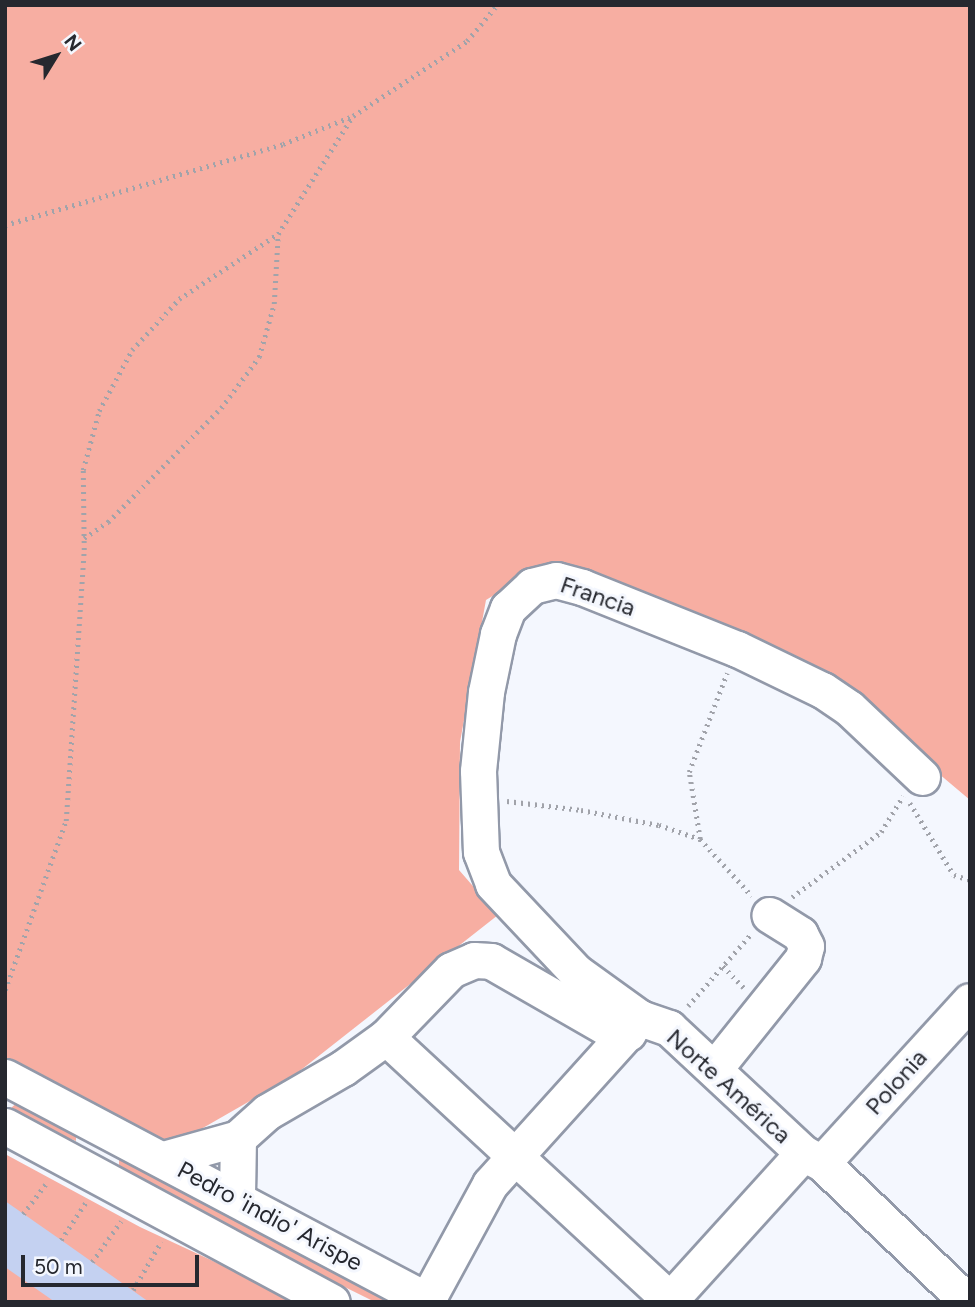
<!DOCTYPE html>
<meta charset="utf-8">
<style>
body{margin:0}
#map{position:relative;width:975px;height:1307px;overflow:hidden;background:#f4f7fe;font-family:Figtree,sans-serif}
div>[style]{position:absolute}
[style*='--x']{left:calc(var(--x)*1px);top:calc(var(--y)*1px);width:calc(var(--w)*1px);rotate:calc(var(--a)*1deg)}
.green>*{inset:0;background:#f7aea2}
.building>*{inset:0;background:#c4d1f1}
.path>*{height:4.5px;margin-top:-2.25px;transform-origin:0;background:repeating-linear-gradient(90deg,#a1a3aa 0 2px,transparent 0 7px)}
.roads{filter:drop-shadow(2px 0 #9299a9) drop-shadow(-2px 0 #9299a9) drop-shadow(0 2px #9299a9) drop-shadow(0 -2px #9299a9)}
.minor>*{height:35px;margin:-17.5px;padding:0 17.5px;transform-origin:17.5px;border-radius:17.5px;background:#fff}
span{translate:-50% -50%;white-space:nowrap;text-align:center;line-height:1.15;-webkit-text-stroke:6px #f4f7fe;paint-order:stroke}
.street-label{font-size:24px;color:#26282f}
.frame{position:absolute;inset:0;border:7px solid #26282f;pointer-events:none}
.north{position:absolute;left:21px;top:21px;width:70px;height:70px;-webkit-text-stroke:5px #f4f7fe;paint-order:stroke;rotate:52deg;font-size:19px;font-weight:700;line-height:28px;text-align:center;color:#26282f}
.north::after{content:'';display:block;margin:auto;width:24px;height:32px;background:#26282f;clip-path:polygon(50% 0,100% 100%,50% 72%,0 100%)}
.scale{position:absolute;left:21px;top:1255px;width:178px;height:32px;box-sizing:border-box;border:4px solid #26282f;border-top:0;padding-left:9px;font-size:21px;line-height:24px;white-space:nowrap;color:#26282f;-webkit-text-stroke:5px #f4f7fe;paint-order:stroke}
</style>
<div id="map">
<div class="green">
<i style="clip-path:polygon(5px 5px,970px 5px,970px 800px,830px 682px,584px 569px,535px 570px,486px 600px,460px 742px,459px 870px,498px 915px,292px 1077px,161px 1152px,5px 1070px)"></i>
<i style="clip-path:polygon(21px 1099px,76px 1132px,76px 1141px,15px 1117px,10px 1109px)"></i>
<i style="clip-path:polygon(5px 1154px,140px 1227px,301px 1302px,5px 1302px)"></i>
<i style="clip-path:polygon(119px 1154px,414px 1302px,375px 1302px,278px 1254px,119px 1166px)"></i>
</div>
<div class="building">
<i style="clip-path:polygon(5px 1201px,61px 1240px,149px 1302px,55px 1302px,5px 1267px)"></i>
</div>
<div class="path">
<i style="--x:5;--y:225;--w:290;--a:-16.2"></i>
<i style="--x:283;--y:144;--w:75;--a:-21.8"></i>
<i style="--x:353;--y:116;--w:136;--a:-33.3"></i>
<i style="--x:467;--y:41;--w:47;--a:-50.2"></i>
<i style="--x:84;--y:538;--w:29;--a:-34"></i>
<i style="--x:108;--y:522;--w:161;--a:-45.3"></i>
<i style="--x:221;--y:408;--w:64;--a:-53.3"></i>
<i style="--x:259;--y:357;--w:55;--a:-74.2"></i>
<i style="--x:274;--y:304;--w:69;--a:-86.7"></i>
<i style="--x:507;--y:801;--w:75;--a:6.9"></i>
<i style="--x:581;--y:810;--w:79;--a:10.9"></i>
<i style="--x:659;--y:825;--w:43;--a:18.9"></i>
<i style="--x:700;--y:839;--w:77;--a:47.6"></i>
<i style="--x:910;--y:803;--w:84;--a:58.6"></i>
<i style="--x:954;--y:875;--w:17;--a:17"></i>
<i style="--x:700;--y:839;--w:68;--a:-99.3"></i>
<i style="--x:689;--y:772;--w:106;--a:-69"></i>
<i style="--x:792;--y:897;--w:110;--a:-36.1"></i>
<i style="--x:881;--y:832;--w:42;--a:-58.6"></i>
<i style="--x:723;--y:966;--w:30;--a:46"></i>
<i style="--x:5;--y:990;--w:180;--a:-70.2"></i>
<i style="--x:66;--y:821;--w:272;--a:-86.2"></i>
<i style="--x:84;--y:550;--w:80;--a:-90.7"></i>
<i style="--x:83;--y:470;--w:61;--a:-74.8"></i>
<i style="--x:99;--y:411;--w:69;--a:-61.6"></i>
<i style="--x:132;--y:350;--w:69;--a:-47.3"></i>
<i style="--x:179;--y:299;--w:118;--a:-33.3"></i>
<i style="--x:278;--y:234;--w:140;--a:-57.6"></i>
<i style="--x:688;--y:1006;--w:96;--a:-48.8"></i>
<i style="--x:23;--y:1214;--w:41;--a:-52.9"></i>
<i style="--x:61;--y:1240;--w:45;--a:-56.7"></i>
<i style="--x:92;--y:1262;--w:50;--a:-54.7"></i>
<i style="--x:133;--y:1290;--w:56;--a:-59.7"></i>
</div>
<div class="roads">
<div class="minor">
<i style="--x:922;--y:777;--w:100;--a:-136.6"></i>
<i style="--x:849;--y:708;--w:32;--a:-146"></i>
<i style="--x:822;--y:690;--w:94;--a:-154.2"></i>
<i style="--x:737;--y:649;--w:167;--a:-158.2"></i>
<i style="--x:582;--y:587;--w:27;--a:-165"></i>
<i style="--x:556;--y:580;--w:25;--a:166"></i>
<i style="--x:532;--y:586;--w:33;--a:137"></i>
<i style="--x:508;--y:608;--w:28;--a:111"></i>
<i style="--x:498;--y:634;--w:59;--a:101.7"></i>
<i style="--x:486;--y:692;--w:79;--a:95.8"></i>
<i style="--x:478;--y:771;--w:81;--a:87.9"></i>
<i style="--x:481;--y:852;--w:34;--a:69"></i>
<i style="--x:493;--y:884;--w:121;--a:46.7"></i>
<i style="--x:576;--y:972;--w:79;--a:35.7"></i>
<i style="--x:640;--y:1018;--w:31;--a:19"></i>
<i style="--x:669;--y:1028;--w:183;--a:43"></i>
<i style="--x:803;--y:1153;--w:21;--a:28"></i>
<i style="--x:822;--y:1163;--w:202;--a:43.6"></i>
<i style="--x:386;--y:1037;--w:387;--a:42.8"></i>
<i style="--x:715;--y:1068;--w:141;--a:-51.3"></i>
<i style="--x:803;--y:958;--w:12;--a:-76"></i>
<i style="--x:806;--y:946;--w:13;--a:-117"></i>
<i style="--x:800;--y:934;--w:36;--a:-148"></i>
<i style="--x:5;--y:1077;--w:481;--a:27.9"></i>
<i style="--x:5;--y:1126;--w:371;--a:28.3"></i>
<i style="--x:238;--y:1138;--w:39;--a:-42"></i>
<i style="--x:267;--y:1112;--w:88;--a:-30.1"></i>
<i style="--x:343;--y:1068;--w:53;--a:-35.8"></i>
<i style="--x:386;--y:1037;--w:93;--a:-45.9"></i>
<i style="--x:451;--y:970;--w:25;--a:-23"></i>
<i style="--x:474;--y:960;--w:17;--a:3"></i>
<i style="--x:491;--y:961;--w:133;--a:29.9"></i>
<i style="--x:606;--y:1027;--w:23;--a:15"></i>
<i style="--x:163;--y:1159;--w:78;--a:-15.6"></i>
<i style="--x:238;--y:1138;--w:60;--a:91"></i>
<i style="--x:822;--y:1163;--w:219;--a:-47.6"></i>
<i style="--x:427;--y:1300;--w:132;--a:-61.5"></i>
<i style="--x:490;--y:1184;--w:224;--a:-47.9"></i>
<i style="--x:668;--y:1302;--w:201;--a:-47.8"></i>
</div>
</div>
<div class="street-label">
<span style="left:598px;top:596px;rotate:19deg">Francia</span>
<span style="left:896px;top:1082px;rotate:-48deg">Polonia</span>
<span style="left:729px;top:1086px;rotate:42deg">Norte América</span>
<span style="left:270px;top:1216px;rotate:28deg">Pedro 'indio' Arispe</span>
</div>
<div class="frame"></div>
<div class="north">N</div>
<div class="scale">50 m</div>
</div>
